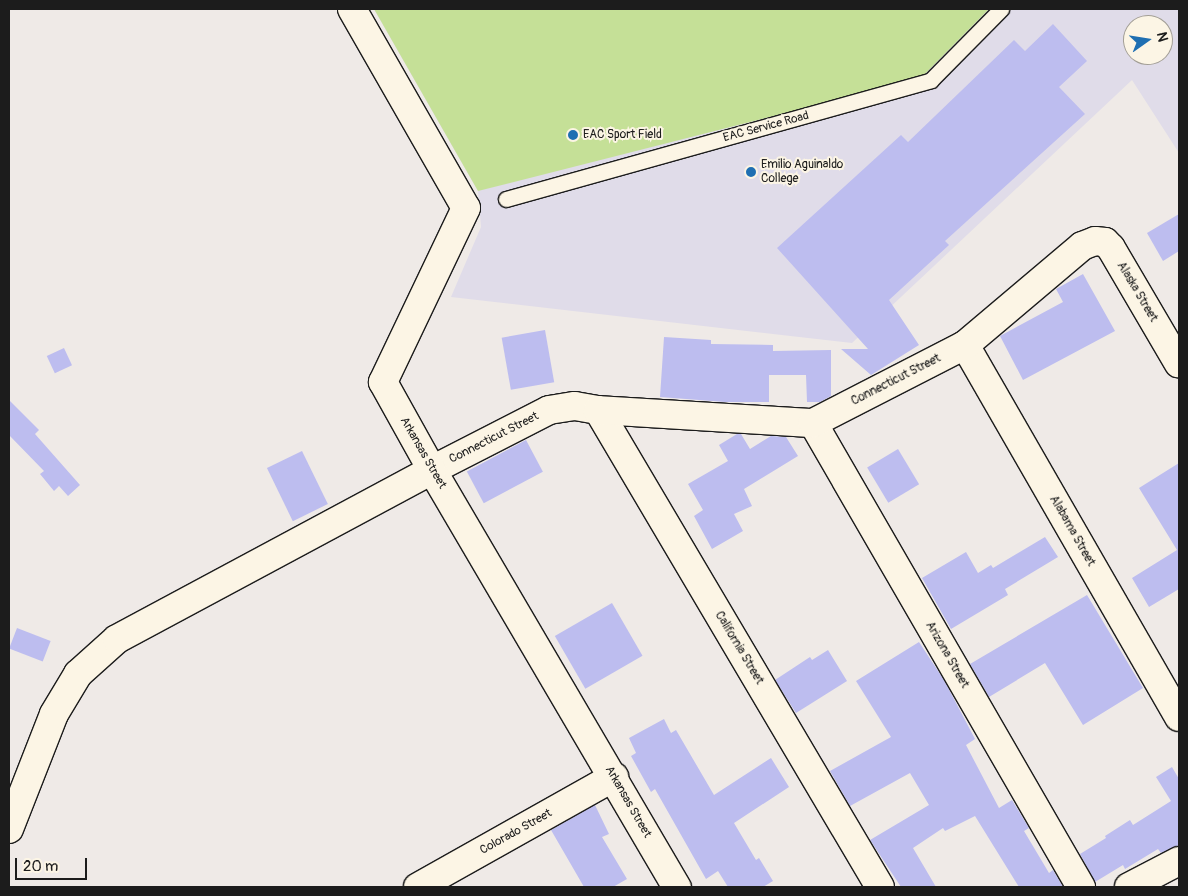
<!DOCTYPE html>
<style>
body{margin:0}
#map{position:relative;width:1188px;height:896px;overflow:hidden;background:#efeae7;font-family:Pangolin,sans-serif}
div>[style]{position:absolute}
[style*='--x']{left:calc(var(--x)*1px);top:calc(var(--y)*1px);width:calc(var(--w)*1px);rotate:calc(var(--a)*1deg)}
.built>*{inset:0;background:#e0dce9}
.green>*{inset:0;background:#c5e097}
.building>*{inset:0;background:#bdbdef;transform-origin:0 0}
.roads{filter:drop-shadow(1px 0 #1c1c1c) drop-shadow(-1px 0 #1c1c1c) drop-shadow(0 1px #1c1c1c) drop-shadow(0 -1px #1c1c1c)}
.lane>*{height:15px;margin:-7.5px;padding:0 7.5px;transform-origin:7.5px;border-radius:7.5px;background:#fcf5e5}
.street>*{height:28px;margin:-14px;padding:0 14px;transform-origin:14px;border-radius:14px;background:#fcf5e5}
.secondary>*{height:28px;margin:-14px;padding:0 14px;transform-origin:14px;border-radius:14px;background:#fcf5e5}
.dots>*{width:14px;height:14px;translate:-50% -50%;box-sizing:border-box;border:2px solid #fcf5e5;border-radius:50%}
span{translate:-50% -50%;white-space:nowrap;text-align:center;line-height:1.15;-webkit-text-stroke:4px #fcf5e5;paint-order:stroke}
.street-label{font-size:12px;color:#1c1c1c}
.poi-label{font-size:12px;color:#1c1c1c}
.left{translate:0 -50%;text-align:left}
.frame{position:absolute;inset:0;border:10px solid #1c1c1c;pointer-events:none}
.north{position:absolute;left:1123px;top:15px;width:50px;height:50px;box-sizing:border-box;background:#fcf5e5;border:1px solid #a29e95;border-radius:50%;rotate:77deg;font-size:14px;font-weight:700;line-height:20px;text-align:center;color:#1c1c1c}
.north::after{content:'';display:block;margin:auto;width:18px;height:22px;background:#1f6fb2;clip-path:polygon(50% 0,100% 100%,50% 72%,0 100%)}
.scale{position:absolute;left:15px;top:858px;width:72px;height:22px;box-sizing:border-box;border:2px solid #1c1c1c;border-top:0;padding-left:6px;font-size:15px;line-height:18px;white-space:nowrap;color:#1c1c1c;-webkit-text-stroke:4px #fcf5e5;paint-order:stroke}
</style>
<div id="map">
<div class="built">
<i style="clip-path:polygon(evenodd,374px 9px,1179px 9px,1179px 153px,1132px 80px,852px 343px,451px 297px,481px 227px,478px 191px,374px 9px,1133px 25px,1163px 25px,1163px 55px,1133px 55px,1133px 25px)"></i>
</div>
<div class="green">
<i style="clip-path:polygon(374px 9px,989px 9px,920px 79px,478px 191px)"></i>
</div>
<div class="building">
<i style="clip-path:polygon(1053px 24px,1087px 61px,1059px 87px,1085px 114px,945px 241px,949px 245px,889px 300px,919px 345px,871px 375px,841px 349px,868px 349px,777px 248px,901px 135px,908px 142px,1014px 40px,1025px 51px)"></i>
<i style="clip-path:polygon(1179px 214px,1179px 251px,1163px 261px,1147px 233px)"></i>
<i style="clip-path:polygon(1083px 274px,1115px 331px,1023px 380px,1000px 336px,1063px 302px,1056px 289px)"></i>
<i style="left:545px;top:330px;width:53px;height:44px;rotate:80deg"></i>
<i style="clip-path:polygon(664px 337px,711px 340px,711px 344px,773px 345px,773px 351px,831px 350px,831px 396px,820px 402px,807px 402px,806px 375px,769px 375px,769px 402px,725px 402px,660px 397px)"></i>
<i style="left:64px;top:348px;width:19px;height:19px;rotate:65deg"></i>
<i style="clip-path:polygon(9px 400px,39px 430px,35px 434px,80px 485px,68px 496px,59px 486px,54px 491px,40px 474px,44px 471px,9px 435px)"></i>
<i style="clip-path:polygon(737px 434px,741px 434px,750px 449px,771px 436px,786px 437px,798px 456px,744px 489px,752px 506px,734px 514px,743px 531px,712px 549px,694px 516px,703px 510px,688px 484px,728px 461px,719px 445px)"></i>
<i style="left:526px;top:440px;width:36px;height:67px;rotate:62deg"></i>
<i style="left:898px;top:449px;width:41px;height:36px;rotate:59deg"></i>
<i style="left:302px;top:451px;width:59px;height:39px;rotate:64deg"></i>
<i style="clip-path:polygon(1179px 463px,1179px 589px,1149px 607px,1132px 578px,1177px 550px,1139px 488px)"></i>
<i style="clip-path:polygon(1045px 537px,1058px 557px,1005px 589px,1008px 595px,951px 629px,922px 578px,966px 552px,978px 573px,991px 565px,993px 568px)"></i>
<i style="clip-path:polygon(1087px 595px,1143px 688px,1083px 725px,1045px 663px,989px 697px,970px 664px)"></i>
<i style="left:612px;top:603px;width:61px;height:66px;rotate:60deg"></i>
<i style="left:17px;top:628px;width:36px;height:22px;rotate:21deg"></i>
<i style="clip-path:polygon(919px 642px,944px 680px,975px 739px,966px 745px,999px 808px,1012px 800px,1029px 828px,1024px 831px,1049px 873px,1053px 870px,1063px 887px,1019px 887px,975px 816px,945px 831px,943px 828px,913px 848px,936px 887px,901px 887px,870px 840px,929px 805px,910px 773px,850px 806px,830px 771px,891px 737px,856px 681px)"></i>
<i style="clip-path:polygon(828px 650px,847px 681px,796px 713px,775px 680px,810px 657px,812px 660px)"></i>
<i style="clip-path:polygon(664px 719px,671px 733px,676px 730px,714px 795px,771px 758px,789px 787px,734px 823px,756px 860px,759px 858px,773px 881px,763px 887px,728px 887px,718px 871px,706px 879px,655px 789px,651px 792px,631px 756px,636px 753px,629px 738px)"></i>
<i style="clip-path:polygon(1172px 767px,1179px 779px,1179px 845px,1161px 853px,1158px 849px,1125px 869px,1123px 865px,1095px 882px,1080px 854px,1106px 838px,1105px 836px,1130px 820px,1133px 825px,1171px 801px,1156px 777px)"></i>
<i style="clip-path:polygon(595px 805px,609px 834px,602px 837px,627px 879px,613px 887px,584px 887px,551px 830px)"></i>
</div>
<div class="roads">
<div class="lane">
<i style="--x:506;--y:199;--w:441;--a:-15.6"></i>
<i style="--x:931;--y:80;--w:100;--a:-45.4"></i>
</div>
<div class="street">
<i style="--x:965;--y:345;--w:429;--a:60.1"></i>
<i style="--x:598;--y:410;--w:554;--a:59.41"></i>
<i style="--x:813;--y:423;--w:536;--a:59.99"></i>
<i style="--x:432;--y:470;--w:131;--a:-27.1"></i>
<i style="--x:549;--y:410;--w:26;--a:-9"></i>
<i style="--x:575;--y:406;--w:23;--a:10"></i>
<i style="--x:598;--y:410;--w:215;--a:3.5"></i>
<i style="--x:813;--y:423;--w:171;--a:-27.2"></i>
<i style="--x:965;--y:345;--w:153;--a:-40.2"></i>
<i style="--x:1082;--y:246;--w:14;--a:-21"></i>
<i style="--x:1095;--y:241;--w:10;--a:6"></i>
<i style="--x:1105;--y:242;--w:8;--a:45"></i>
<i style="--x:1111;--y:248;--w:134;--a:59.6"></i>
<i style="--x:418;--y:887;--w:225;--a:-29.3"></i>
<i style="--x:1129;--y:887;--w:56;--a:-27.5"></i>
</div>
<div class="secondary">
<i style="--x:352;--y:9;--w:229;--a:60.2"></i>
<i style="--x:466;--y:208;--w:193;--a:115.5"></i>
<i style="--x:383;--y:382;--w:101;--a:60.9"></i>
<i style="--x:432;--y:470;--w:484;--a:59.6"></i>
<i style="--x:9;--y:829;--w:123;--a:-68.6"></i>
<i style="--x:54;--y:714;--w:47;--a:-59"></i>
<i style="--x:78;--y:674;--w:52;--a:-41.9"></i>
<i style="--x:117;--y:639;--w:357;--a:-28.2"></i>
</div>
</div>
<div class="dots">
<i style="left:573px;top:135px;background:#1f6fb2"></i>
<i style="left:751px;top:172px;background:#1f6fb2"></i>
</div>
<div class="street-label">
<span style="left:766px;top:127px;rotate:-15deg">EAC Service Road</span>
<span style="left:1137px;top:292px;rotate:59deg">Alaska Street</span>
<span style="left:896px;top:380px;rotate:-27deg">Connecticut Street</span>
<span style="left:494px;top:438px;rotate:-27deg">Connecticut Street</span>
<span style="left:423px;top:453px;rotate:60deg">Arkansas Street</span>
<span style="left:1072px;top:531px;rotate:60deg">Alabama Street</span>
<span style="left:739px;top:648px;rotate:59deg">California Street</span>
<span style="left:947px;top:655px;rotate:60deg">Arizona Street</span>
<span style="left:628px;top:802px;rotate:60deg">Arkansas Street</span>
<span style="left:516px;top:832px;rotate:-29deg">Colorado Street</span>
</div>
<div class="poi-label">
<span class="left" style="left:583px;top:135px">EAC Sport Field</span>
<span class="left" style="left:761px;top:172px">Emilio Aguinaldo<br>College</span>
</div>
<div class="frame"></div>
<div class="north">N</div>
<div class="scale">20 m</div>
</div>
